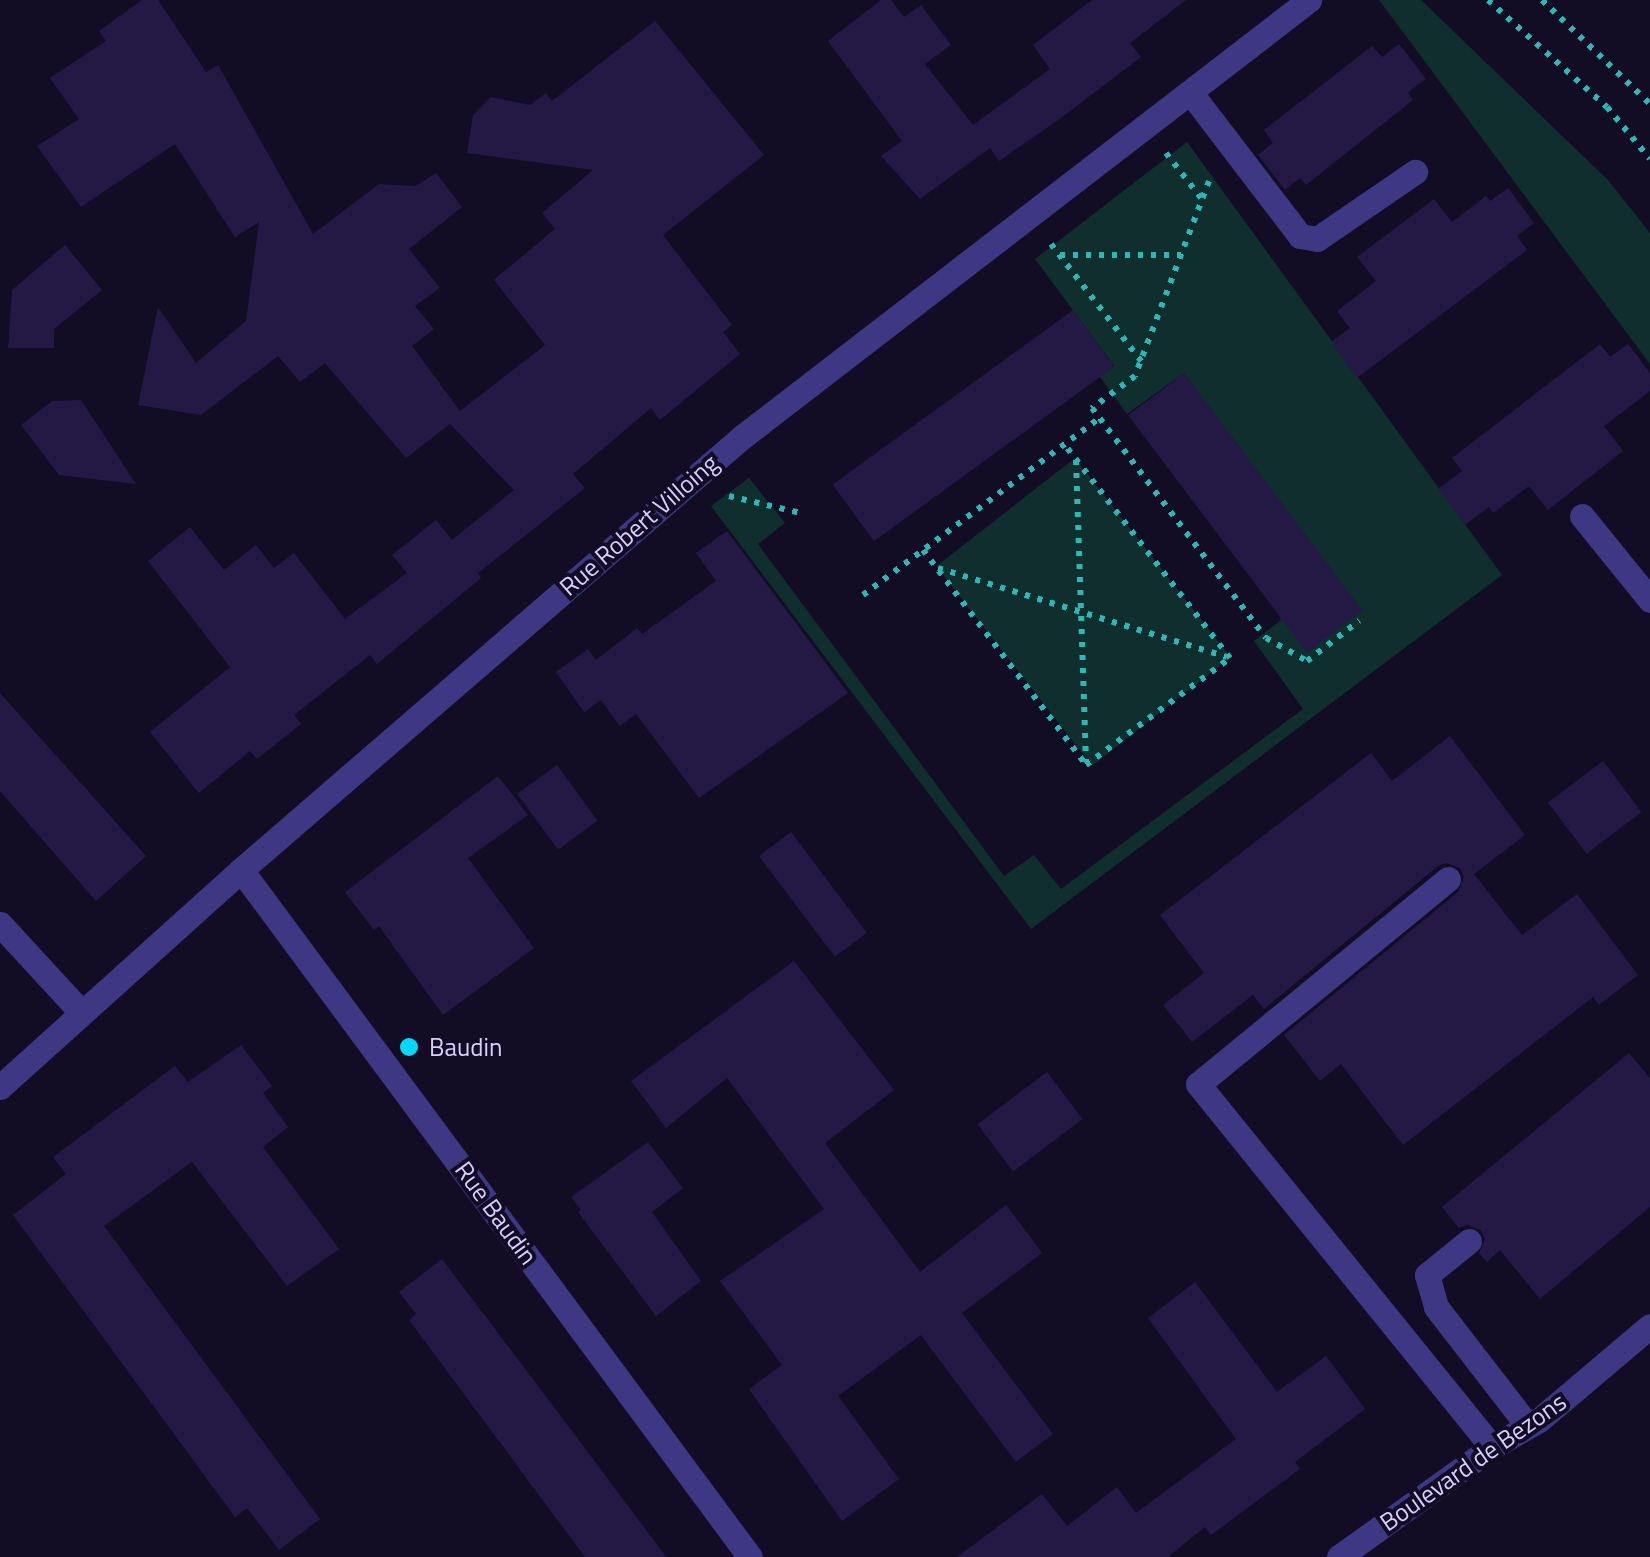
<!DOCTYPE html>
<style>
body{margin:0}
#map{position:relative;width:1650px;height:1557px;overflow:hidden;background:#120d24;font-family:"Titillium Web",sans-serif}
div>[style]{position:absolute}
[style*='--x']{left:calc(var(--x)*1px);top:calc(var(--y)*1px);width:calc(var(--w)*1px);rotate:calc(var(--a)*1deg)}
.green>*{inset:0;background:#102e2e;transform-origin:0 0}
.building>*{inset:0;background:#241945;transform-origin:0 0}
.path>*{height:6px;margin-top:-3px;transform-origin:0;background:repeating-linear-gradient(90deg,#2ab9b6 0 5px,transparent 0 13px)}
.minor>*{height:25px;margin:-12.5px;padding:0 12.5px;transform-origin:12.5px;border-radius:12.5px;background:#3d3784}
.dots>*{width:28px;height:28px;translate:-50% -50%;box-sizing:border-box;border:5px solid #120d24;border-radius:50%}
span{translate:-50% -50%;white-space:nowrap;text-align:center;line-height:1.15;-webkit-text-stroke:8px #120d24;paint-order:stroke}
.street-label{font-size:25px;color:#d7d0ff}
.poi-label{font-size:25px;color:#d7d0ff}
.left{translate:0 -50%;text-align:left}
</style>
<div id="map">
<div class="green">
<i style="clip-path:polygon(1379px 0,1421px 0,1608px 180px,1650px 233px,1650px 364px)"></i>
<i style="clip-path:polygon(1187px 142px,1502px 575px,1031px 929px,711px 506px,749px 478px,785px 523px,758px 544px,1004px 876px,1034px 855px,1061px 889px,1303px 709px,1254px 641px,1281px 620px,1184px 373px,1127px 414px,1100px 377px,1114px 366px,1035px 259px)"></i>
<i style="left:1075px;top:458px;width:253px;height:176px;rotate:52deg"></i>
</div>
<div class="building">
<i style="clip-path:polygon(142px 0,158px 0,206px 72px,218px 65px,313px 234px,379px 184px,416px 186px,436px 173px,462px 207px,409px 249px,440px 288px,415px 306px,434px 329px,412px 346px,460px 411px,545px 345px,494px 280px,555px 229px,542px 213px,593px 170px,467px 153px,473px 115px,491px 97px,530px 105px,546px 93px,552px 101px,655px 21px,764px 155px,663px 235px,732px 325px,723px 332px,740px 354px,660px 420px,651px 408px,573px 474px,585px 488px,478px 573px,481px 578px,377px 664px,370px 655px,294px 715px,301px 724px,257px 759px,250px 751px,199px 793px,150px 732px,230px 667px,148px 561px,190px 527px,224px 570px,256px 545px,274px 568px,294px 553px,345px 619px,407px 573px,392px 555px,436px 520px,452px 540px,514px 490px,450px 424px,406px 458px,325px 363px,300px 382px,278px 356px,201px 415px,138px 405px,158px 307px,196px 363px,246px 321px,259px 222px,235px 237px,175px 144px,81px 207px,37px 146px,79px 119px,50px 78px,106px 41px,99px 31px)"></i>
<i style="clip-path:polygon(881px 0,891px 0,904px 17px,921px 5px,951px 45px,925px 64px,973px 125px,1050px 69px,1033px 45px,1092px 0,1186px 0,1130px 43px,1141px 57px,1061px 118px,999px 161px,990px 148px,920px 199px,881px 156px,902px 141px,828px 41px)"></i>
<i style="clip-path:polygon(1399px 44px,1426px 79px,1408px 92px,1413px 100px,1306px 185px,1300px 178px,1285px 190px,1258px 155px,1273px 143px,1264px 130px,1372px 46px,1382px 57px)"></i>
<i style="clip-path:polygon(1508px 188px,1534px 223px,1517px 236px,1527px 250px,1357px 378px,1331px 342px,1350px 328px,1337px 311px,1376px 281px,1357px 257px,1434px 199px,1452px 222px,1486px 196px,1490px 201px)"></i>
<i style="clip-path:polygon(65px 245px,102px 290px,54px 329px,54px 348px,8px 348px,12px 290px)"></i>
<i style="left:1073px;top:310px;width:70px;height:297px;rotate:54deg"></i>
<i style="clip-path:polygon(1600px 344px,1610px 357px,1628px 344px,1650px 373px,1650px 391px,1604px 426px,1623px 451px,1548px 510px,1529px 486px,1493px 513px,1489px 507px,1465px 525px,1438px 489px,1462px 471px,1452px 458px)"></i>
<i style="left:1184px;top:373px;width:297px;height:70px;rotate:53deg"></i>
<i style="clip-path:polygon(81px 400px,136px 484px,59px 475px,21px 425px,52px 401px)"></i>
<i style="clip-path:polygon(727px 531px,848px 693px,699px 798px,636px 714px,620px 726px,601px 700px,584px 712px,556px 672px,588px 649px,596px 660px,637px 628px,642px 634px,716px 581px,696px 553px)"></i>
<i style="clip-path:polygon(0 693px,146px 856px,96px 901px,0 791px)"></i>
<i style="clip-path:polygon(1450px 736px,1525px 835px,1474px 874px,1522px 935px,1577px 894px,1638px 975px,1599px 1005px,1593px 997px,1403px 1145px,1341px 1064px,1320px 1081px,1284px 1035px,1458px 892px,1464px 877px,1460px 868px,1446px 863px,1438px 866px,1264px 1009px,1253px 995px,1192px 1042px,1163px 1005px,1204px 973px,1160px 915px,1371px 753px,1392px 781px)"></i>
<i style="left:1603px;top:761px;width:64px;height:69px;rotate:53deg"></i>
<i style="left:557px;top:765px;width:69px;height:49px;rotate:54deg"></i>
<i style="clip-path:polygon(498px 776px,528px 815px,468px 858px,534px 948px,443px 1015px,379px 926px,374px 930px,345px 892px)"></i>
<i style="left:791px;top:832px;width:126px;height:40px;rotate:53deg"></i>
<i style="clip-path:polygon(794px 961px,894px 1090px,825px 1143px,920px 1272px,1006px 1205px,1042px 1253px,962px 1313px,1053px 1434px,1016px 1462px,921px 1335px,838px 1396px,899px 1479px,842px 1521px,749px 1389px,782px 1365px,720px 1281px,824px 1209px,727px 1078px,666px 1128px,631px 1081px)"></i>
<i style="clip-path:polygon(241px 1045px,272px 1086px,263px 1093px,288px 1127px,263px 1147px,339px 1249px,287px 1286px,192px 1162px,104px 1226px,320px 1519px,279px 1550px,247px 1508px,235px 1517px,13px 1215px,66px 1174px,53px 1157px,175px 1066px,188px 1082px)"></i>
<i style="clip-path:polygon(1629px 1053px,1650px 1078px,1650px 1207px,1540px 1299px,1500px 1250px,1487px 1262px,1479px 1253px,1485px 1239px,1481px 1230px,1467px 1225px,1459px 1228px,1442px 1207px)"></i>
<i style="left:1047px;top:1072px;width:59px;height:87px;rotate:53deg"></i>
<i style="clip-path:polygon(648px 1142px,683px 1188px,652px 1212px,701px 1281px,656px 1316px,578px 1212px,581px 1210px,571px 1197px)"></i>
<i style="clip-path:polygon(442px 1259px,578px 1439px,666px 1557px,585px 1557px,409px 1320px,416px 1314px,399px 1292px)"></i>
<i style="clip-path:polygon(1195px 1282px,1277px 1392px,1326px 1356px,1365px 1409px,1295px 1462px,1300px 1469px,1211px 1535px,1205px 1527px,1168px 1557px,957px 1557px,1042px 1494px,1067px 1526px,1117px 1487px,1136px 1513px,1236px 1439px,1148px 1318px)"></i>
</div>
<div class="path">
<i style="--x:1488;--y:0;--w:160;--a:42"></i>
<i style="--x:1607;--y:107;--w:67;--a:50.4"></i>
<i style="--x:1542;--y:0;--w:150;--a:43.9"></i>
<i style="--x:1166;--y:153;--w:57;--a:52.1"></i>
<i style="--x:1209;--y:181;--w:209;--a:110.8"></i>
<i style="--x:1135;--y:376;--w:54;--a:143.3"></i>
<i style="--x:1092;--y:408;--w:288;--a:52.9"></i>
<i style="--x:1266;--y:638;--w:47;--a:29.3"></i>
<i style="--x:1307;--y:661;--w:66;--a:-37.6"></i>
<i style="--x:1051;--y:244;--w:148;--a:52.4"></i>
<i style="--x:1060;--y:255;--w:121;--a:0"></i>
<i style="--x:1076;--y:460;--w:302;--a:88.1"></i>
<i style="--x:729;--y:496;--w:74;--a:13.3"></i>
<i style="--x:923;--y:550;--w:270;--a:52.8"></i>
<i style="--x:1086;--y:765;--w:179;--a:-36.6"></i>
<i style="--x:1230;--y:658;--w:269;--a:-127.8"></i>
<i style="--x:938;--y:568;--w:302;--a:17.1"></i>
<i style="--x:863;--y:595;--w:296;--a:-36.8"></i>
</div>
<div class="minor">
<i style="--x:1190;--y:92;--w:181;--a:52.6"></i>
<i style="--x:1300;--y:236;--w:17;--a:10"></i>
<i style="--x:1317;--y:239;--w:119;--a:-34.4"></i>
<i style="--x:1582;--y:516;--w:108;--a:51"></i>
<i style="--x:241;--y:870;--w:855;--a:53.47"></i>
<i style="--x:1448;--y:879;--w:323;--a:140.6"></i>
<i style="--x:1198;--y:1084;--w:467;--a:51"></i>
<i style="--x:0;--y:924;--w:120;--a:47.4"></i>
<i style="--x:0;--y:1087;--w:324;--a:-42"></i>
<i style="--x:241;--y:870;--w:662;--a:-40.84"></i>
<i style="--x:742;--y:437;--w:716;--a:-37.62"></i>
<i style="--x:1469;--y:1241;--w:54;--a:141"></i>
<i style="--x:1427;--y:1275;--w:33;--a:74"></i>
<i style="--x:1436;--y:1307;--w:150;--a:52.3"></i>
<i style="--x:1339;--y:1557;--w:188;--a:-35.7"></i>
<i style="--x:1492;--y:1447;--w:54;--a:-29.9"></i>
<i style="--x:1539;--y:1420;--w:145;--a:-40.3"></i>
</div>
<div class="dots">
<i style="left:409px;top:1047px;background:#00d8fb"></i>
</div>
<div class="street-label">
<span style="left:639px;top:525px;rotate:-41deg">Rue Robert Villoing</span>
<span style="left:496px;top:1213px;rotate:54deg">Rue Baudin</span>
<span style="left:1473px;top:1462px;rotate:-35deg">Boulevard de Bezons</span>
</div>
<div class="poi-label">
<span class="left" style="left:429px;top:1047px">Baudin</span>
</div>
</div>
